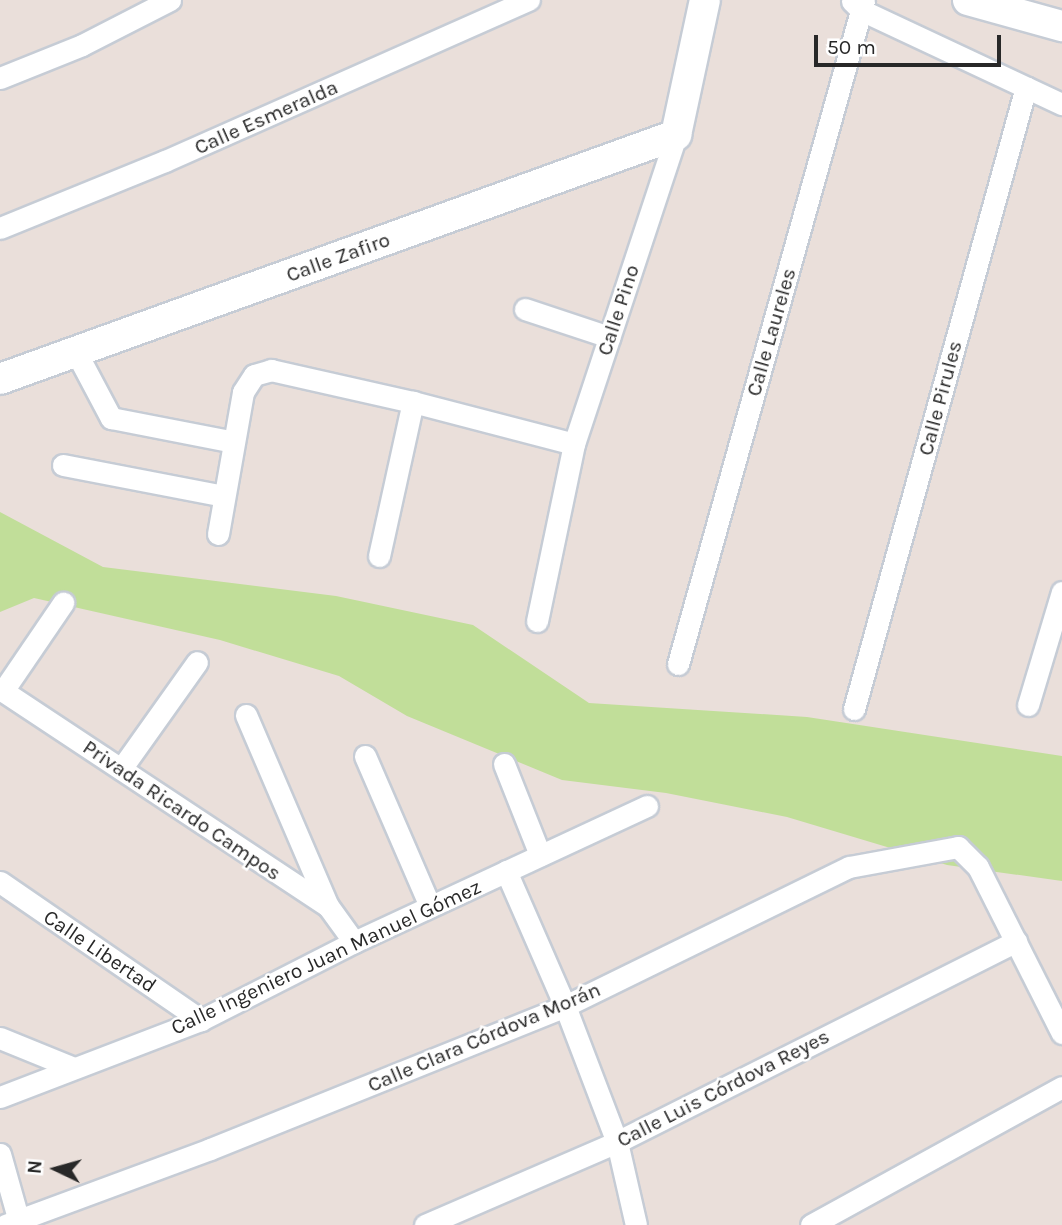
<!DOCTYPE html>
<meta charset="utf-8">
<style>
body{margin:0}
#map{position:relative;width:1062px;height:1225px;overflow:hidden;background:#eadfda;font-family:Karla,sans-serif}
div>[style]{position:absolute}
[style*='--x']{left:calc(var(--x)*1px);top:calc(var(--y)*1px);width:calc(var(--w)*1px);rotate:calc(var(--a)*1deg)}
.green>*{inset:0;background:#c1de99}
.roads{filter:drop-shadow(2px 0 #c6ccd5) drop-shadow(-2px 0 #c6ccd5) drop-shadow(0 2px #c6ccd5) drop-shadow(0 -2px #c6ccd5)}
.street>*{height:21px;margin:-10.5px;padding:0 10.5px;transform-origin:10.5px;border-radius:10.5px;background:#fff}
.secondary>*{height:30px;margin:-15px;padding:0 15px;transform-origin:15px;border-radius:15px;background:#fff}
span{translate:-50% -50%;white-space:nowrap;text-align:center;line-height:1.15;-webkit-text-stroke:5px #fff;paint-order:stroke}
.street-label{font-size:21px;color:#282828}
.north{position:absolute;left:21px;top:1134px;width:70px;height:70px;-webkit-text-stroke:5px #fff;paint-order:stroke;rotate:275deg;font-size:19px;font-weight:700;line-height:28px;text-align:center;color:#282828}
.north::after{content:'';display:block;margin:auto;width:24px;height:32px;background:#282828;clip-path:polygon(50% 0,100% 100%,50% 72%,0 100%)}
.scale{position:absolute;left:814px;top:35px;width:187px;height:32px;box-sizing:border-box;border:4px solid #282828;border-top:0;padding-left:9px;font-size:21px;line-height:24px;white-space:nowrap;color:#282828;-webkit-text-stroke:5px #fff;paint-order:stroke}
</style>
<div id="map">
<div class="green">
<i style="clip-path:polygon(0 512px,103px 567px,336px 596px,473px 625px,589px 703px,807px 717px,1062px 756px,1062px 881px,947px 865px,787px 817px,666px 793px,562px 780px,407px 716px,339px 676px,220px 640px,34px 598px,0 612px)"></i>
</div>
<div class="roads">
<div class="street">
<i style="--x:852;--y:1;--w:13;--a:45"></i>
<i style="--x:861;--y:10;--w:222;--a:25.1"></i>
<i style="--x:0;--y:78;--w:88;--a:-21.9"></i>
<i style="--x:82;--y:45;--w:99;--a:-27.1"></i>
<i style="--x:0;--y:228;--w:178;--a:-22.1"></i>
<i style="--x:165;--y:161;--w:398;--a:-23.9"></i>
<i style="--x:525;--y:309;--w:89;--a:18.4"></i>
<i style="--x:76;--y:352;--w:75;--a:62.1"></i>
<i style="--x:111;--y:418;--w:125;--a:11"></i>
<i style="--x:63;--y:465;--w:164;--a:10.9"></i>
<i style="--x:218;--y:534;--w:144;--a:-80"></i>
<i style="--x:243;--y:392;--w:20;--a:-57"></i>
<i style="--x:254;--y:375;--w:18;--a:-16"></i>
<i style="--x:271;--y:370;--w:146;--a:12.7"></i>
<i style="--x:413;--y:402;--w:166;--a:14.6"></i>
<i style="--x:379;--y:556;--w:158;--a:-77.6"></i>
<i style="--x:537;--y:621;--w:181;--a:-78.2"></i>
<i style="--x:574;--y:444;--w:325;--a:-71.7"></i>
<i style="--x:678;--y:664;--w:690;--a:-74.35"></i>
<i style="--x:0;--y:689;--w:393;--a:33.5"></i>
<i style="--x:328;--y:906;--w:44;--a:54.2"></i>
<i style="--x:3;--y:691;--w:107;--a:-55.7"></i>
<i style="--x:1028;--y:705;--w:118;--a:-73.3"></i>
<i style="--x:854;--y:709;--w:645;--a:-74.54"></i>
<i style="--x:246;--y:715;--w:208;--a:66.8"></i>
<i style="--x:365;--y:756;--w:163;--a:66.6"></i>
<i style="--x:504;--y:764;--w:98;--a:68.4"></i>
<i style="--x:121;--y:769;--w:131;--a:-54.6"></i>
<i style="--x:506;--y:871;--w:147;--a:66.4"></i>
<i style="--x:565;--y:1006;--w:146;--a:69.1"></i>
<i style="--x:617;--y:1142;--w:85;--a:77.1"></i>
<i style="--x:0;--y:882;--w:244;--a:34.5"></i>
<i style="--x:0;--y:1038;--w:77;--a:22.2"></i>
<i style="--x:0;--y:1097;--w:215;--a:-21"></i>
<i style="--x:201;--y:1020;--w:172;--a:-27"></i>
<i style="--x:354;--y:942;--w:323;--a:-24.9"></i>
<i style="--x:0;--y:1154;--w:74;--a:74.3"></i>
<i style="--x:5;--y:1225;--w:219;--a:-20.3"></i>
<i style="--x:210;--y:1149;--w:383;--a:-21.9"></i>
<i style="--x:565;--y:1006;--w:316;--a:-26.1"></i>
<i style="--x:849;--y:867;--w:111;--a:-10.4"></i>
<i style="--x:958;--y:847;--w:28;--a:45"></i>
<i style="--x:978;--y:867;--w:186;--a:63.2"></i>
<i style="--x:425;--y:1225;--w:209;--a:-23.4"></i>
<i style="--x:617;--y:1142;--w:447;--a:-26.7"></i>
<i style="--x:811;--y:1225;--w:286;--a:-28.8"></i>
</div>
<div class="secondary">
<i style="--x:968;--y:0;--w:98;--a:15.5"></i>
<i style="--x:0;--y:379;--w:719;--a:-19.85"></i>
<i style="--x:676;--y:135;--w:138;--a:-77.9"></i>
</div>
</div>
<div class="street-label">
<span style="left:266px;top:117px;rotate:-24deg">Calle Esmeralda</span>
<span style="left:338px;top:257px;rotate:-20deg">Calle Zafiro</span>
<span style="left:618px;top:310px;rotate:-72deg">Calle Pino</span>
<span style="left:771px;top:332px;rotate:-74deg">Calle Laureles</span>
<span style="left:940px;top:398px;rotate:-75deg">Calle Pirules</span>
<span style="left:182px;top:810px;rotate:34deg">Privada Ricardo Campos</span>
<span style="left:100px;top:951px;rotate:34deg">Calle Libertad</span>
<span style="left:326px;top:957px;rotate:-25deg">Calle Ingeniero Juan Manuel Gómez</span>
<span style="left:484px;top:1037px;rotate:-23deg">Calle Clara Córdova Morán</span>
<span style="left:723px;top:1088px;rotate:-27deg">Calle Luis Córdova Reyes</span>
</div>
<div class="north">N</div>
<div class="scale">50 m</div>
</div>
